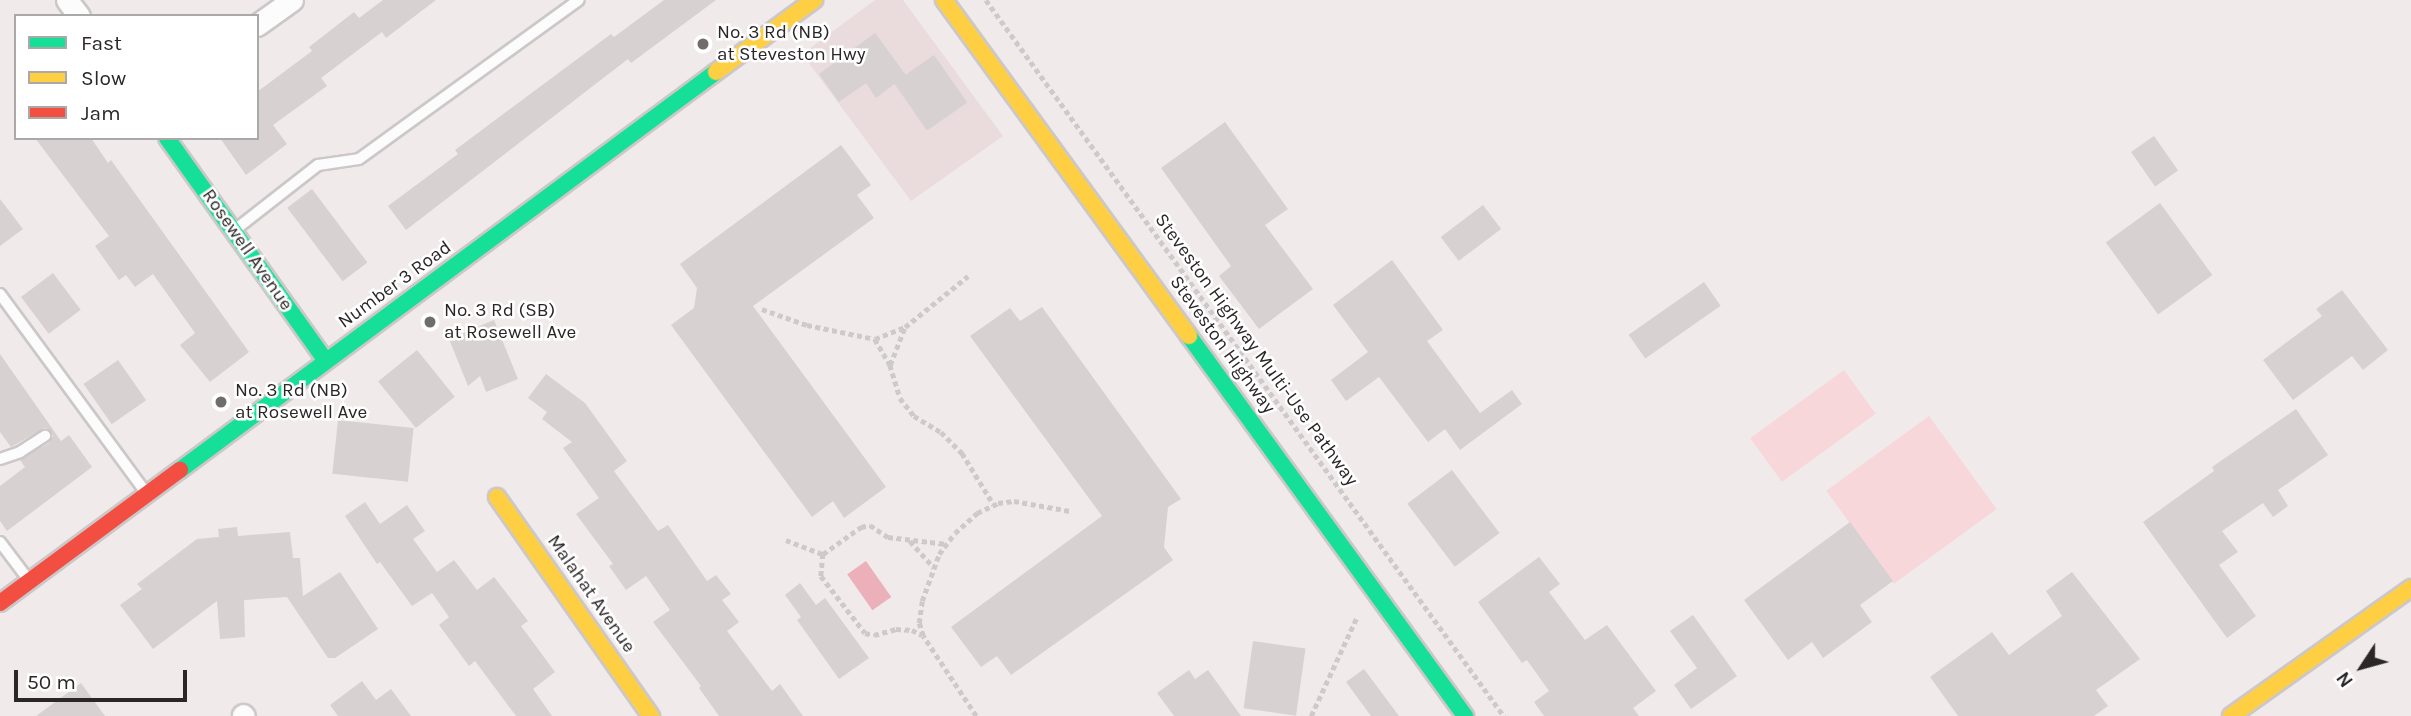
<!DOCTYPE html>
<style>
body{margin:0}
#map{position:relative;width:2411px;height:716px;overflow:hidden;background:#f1eaeb;font-family:Karla,sans-serif}
div>[style]{position:absolute}
[style*='--x']{left:calc(var(--x)*1px);top:calc(var(--y)*1px);width:calc(var(--w)*1px);rotate:calc(var(--a)*1deg)}
.built>*{inset:0;background:#eadbdd}
.green>*{inset:0;background:#f8d7db;transform-origin:0 0}
.water>*{inset:0;background:#ebb0b9;transform-origin:0 0}
.building>*{inset:0;background:#d7d1d2;transform-origin:0 0}
.path>*{height:4.5px;margin-top:-2.25px;transform-origin:0;background:repeating-linear-gradient(90deg,#cecacc 0 5px,transparent 0 8.5px)}
.roads{filter:drop-shadow(2px 0 #ccc7c8) drop-shadow(-2px 0 #ccc7c8) drop-shadow(0 2px #ccc7c8) drop-shadow(0 -2px #ccc7c8)}
.lane>*{height:10px;margin:-5px;padding:0 5px;transform-origin:5px;border-radius:5px;background:#fdfcfc}
.street>*{height:21px;margin:-10.5px;padding:0 10.5px;transform-origin:10.5px;border-radius:10.5px;background:#fdfcfc}
.fast>*{height:16px;margin:-8px;padding:0 8px;transform-origin:8px;border-radius:8px;background:#16e098}
.slow>*{height:16px;margin:-8px;padding:0 8px;transform-origin:8px;border-radius:8px;background:#ffcf43}
.jam>*{height:16px;margin:-8px;padding:0 8px;transform-origin:8px;border-radius:8px;background:#f24e42}
.dots>*{width:19px;height:19px;translate:-50% -50%;box-sizing:border-box;border:4px solid #fff;border-radius:50%}
span{translate:-50% -50%;white-space:nowrap;text-align:center;line-height:1.15;-webkit-text-stroke:5px #fff;paint-order:stroke}
.poi-label{font-size:19px;color:#2b2627}
.left{translate:0 -50%;text-align:left}
.street-label{font-size:19px;color:#2b2627}
.legend{position:absolute;left:14px;top:14px;width:245px;height:126px;box-sizing:border-box;background:#fff;border:2px solid #aaa8a9;margin:0;padding:9px 12px;list-style:none;font-size:21px;color:#2b2627}
.legend li{display:flex;align-items:center;gap:14px;height:35px}
.legend b{width:35px;border:2px solid #aaa8a9}
.north{position:absolute;left:2327px;top:632px;width:70px;height:70px;-webkit-text-stroke:5px #fff;paint-order:stroke;rotate:234deg;font-size:19px;font-weight:700;line-height:28px;text-align:center;color:#2b2627}
.north::after{content:'';display:block;margin:auto;width:24px;height:32px;background:#2b2627;clip-path:polygon(50% 0,100% 100%,50% 72%,0 100%)}
.scale{position:absolute;left:14px;top:670px;width:173px;height:32px;box-sizing:border-box;border:4px solid #2b2627;border-top:0;padding-left:9px;font-size:21px;line-height:24px;white-space:nowrap;color:#2b2627;-webkit-text-stroke:5px #fff;paint-order:stroke}
</style>
<div id="map">
<div class="built">
<i style="clip-path:polygon(875px 0,903px 0,1003px 136px,911px 201px,802px 54px)"></i>
</div>
<div class="green">
<i style="left:1844px;top:370px;width:54px;height:116px;rotate:54deg"></i>
<i style="left:1929px;top:416px;width:115px;height:127px;rotate:54deg"></i>
</div>
<div class="water">
<i style="left:866px;top:561px;width:44px;height:23px;rotate:55deg"></i>
</div>
<div class="building">
<i style="clip-path:polygon(383px 0,436px 0,386px 38px,382px 32px,321px 78px,327px 86px,273px 125px,287px 144px,246px 175px,220px 138px,257px 138px,257px 92px,312px 51px,309px 47px,354px 12px,359px 18px)"></i>
<i style="clip-path:polygon(664px 0,716px 0,631px 63px,628px 59px,406px 230px,388px 206px,458px 154px,455px 150px,611px 34px,614px 37px)"></i>
<i style="clip-path:polygon(875px 33px,906px 75px,876px 98px,866px 83px,839px 102px,819px 74px)"></i>
<i style="left:934px;top:55px;width:58px;height:49px;rotate:55deg"></i>
<i style="clip-path:polygon(1225px 122px,1288px 209px,1265px 225px,1313px 289px,1259px 329px,1219px 276px,1231px 266px,1161px 168px)"></i>
<i style="left:2154px;top:136px;width:42px;height:28px;rotate:55deg"></i>
<i style="clip-path:polygon(35px 138px,91px 138px,108px 163px,111px 160px,249px 352px,210px 382px,180px 345px,195px 333px,153px 274px,135px 287px,126px 275px,119px 280px,95px 246px,109px 236px)"></i>
<i style="clip-path:polygon(841px 145px,871px 185px,857px 195px,874px 218px,753px 306px,886px 487px,844px 518px,833px 501px,812px 517px,671px 325px,694px 308px,697px 288px,680px 264px)"></i>
<i style="left:312px;top:189px;width:92px;height:31px;rotate:53deg"></i>
<i style="clip-path:polygon(0 199px,23px 229px,0 246px)"></i>
<i style="left:2160px;top:203px;width:89px;height:67px;rotate:54deg"></i>
<i style="left:1483px;top:205px;width:30px;height:53px;rotate:53deg"></i>
<i style="clip-path:polygon(1392px 260px,1443px 330px,1427px 341px,1480px 413px,1512px 390px,1522px 404px,1460px 450px,1445px 429px,1428px 442px,1379px 377px,1346px 401px,1331px 380px,1368px 352px,1333px 305px)"></i>
<i style="left:53px;top:273px;width:46px;height:40px;rotate:53deg"></i>
<i style="left:1704px;top:282px;width:29px;height:92px;rotate:55deg"></i>
<i style="clip-path:polygon(2342px 290px,2388px 350px,2363px 370px,2352px 356px,2293px 400px,2263px 360px,2322px 316px,2316px 309px)"></i>
<i style="clip-path:polygon(1042px 307px,1181px 499px,1168px 507px,1164px 547px,1173px 560px,1011px 675px,997px 656px,981px 667px,951px 627px,1102px 516px,970px 336px,1010px 308px,1020px 321px)"></i>
<i style="clip-path:polygon(494px 320px,518px 379px,486px 392px,480px 376px,468px 386px,449px 339px)"></i>
<i style="left:417px;top:350px;width:60px;height:50px;rotate:51deg"></i>
<i style="clip-path:polygon(0 354px,61px 441px,69px 435px,92px 467px,7px 531px,0 521px,0 486px,25px 467px,20px 460px,49px 443px,53px 436px,49px 429px,44px 428px,11px 447px,0 432px)"></i>
<i style="left:118px;top:360px;width:49px;height:42px;rotate:55deg"></i>
<i style="clip-path:polygon(546px 374px,585px 403px,627px 461px,614px 471px,658px 531px,668px 525px,707px 581px,716px 575px,731px 594px,722px 600px,739px 622px,727px 631px,772px 691px,780px 684px,803px 716px,719px 716px,699px 688px,701px 686px,653px 622px,670px 610px,646px 576px,626px 590px,609px 566px,613px 564px,576px 514px,599px 498px,563px 448px,572px 442px,542px 419px,547px 412px,528px 398px)"></i>
<i style="clip-path:polygon(2296px 409px,2328px 455px,2278px 490px,2288px 506px,2273px 517px,2263px 503px,2222px 531px,2238px 552px,2219px 565px,2256px 616px,2227px 638px,2143px 522px,2214px 471px,2212px 467px)"></i>
<i style="left:338px;top:420px;width:76px;height:54px;rotate:6deg"></i>
<i style="left:1452px;top:470px;width:79px;height:56px;rotate:53deg"></i>
<i style="clip-path:polygon(365px 502px,380px 524px,407px 505px,425px 531px,413px 539px,437px 572px,454px 560px,477px 590px,494px 577px,528px 621px,521px 626px,555px 672px,533px 689px,552px 716px,516px 716px,475px 661px,469px 666px,439px 625px,449px 617px,432px 593px,412px 606px,380px 562px,377px 564px,345px 516px)"></i>
<i style="clip-path:polygon(1850px 522px,1893px 581px,1860px 605px,1872px 622px,1823px 658px,1812px 642px,1788px 660px,1744px 600px)"></i>
<i style="clip-path:polygon(237px 527px,238px 536px,290px 532px,293px 558px,300px 558px,303px 596px,340px 572px,378px 629px,335px 658px,328px 658px,287px 597px,244px 600px,245px 637px,220px 639px,217px 601px,153px 649px,120px 605px,142px 589px,137px 584px,197px 539px,219px 537px,218px 529px)"></i>
<i style="clip-path:polygon(1539px 557px,1560px 584px,1549px 592px,1585px 640px,1607px 625px,1656px 691px,1633px 708px,1639px 716px,1544px 716px,1534px 702px,1549px 691px,1527px 660px,1522px 663px,1478px 602px)"></i>
<i style="clip-path:polygon(2072px 572px,2140px 659px,2096px 690px,2108px 706px,2094px 716px,1958px 716px,1930px 677px,1992px 632px,2009px 655px,2062px 616px,2046px 591px)"></i>
<i style="clip-path:polygon(800px 583px,816px 605px,825px 598px,869px 658px,839px 679px,797px 620px,801px 617px,785px 595px)"></i>
<i style="clip-path:polygon(1693px 615px,1737px 676px,1691px 709px,1674px 685px,1697px 668px,1670px 631px)"></i>
<i style="left:1253px;top:641px;width:53px;height:68px;rotate:8deg"></i>
<i style="clip-path:polygon(1364px 669px,1399px 716px,1371px 716px,1346px 682px)"></i>
<i style="clip-path:polygon(1189px 670px,1195px 679px,1208px 670px,1241px 716px,1174px 716px,1157px 693px)"></i>
<i style="clip-path:polygon(362px 681px,376px 700px,391px 689px,411px 716px,338px 716px,330px 705px)"></i>
<i style="clip-path:polygon(81px 683px,105px 716px,36px 716px)"></i>
</div>
<div class="path">
<i style="--x:986;--y:0;--w:884;--a:54.12"></i>
<i style="--x:762;--y:309;--w:48;--a:19.6"></i>
<i style="--x:807;--y:325;--w:69;--a:11.6"></i>
<i style="--x:875;--y:339;--w:32;--a:-22"></i>
<i style="--x:905;--y:327;--w:81;--a:-39"></i>
<i style="--x:875;--y:339;--w:30;--a:60"></i>
<i style="--x:890;--y:365;--w:34;--a:73"></i>
<i style="--x:900;--y:398;--w:23;--a:52"></i>
<i style="--x:914;--y:416;--w:31;--a:31"></i>
<i style="--x:941;--y:432;--w:30;--a:45"></i>
<i style="--x:962;--y:453;--w:61;--a:58.4"></i>
<i style="--x:890;--y:365;--w:41;--a:-68.5"></i>
<i style="--x:786;--y:540;--w:40;--a:21"></i>
<i style="--x:823;--y:554;--w:47;--a:-35.4"></i>
<i style="--x:861;--y:527;--w:9;--a:-13"></i>
<i style="--x:870;--y:525;--w:22;--a:34"></i>
<i style="--x:888;--y:537;--w:59;--a:6.8"></i>
<i style="--x:910;--y:541;--w:36;--a:48"></i>
<i style="--x:823;--y:554;--w:22;--a:95"></i>
<i style="--x:821;--y:576;--w:72;--a:52.3"></i>
<i style="--x:865;--y:633;--w:9;--a:13"></i>
<i style="--x:874;--y:635;--w:23;--a:-15"></i>
<i style="--x:896;--y:629;--w:16;--a:4"></i>
<i style="--x:912;--y:630;--w:11;--a:27"></i>
<i style="--x:976;--y:716;--w:96;--a:-123.5"></i>
<i style="--x:923;--y:636;--w:14;--a:-107"></i>
<i style="--x:919;--y:623;--w:22;--a:-82"></i>
<i style="--x:922;--y:601;--w:50;--a:-70.1"></i>
<i style="--x:939;--y:554;--w:26;--a:-53"></i>
<i style="--x:955;--y:533;--w:30;--a:-42"></i>
<i style="--x:977;--y:513;--w:23;--a:-25"></i>
<i style="--x:998;--y:503;--w:16;--a:-7"></i>
<i style="--x:1014;--y:501;--w:57;--a:10.1"></i>
<i style="--x:1311;--y:716;--w:109;--a:-65.1"></i>
</div>
<div class="roads">
<div class="lane">
<i style="--x:236;--y:229;--w:104;--a:-38"></i>
<i style="--x:318;--y:165;--w:41;--a:-8.3"></i>
<i style="--x:359;--y:159;--w:271;--a:-35.9"></i>
<i style="--x:0;--y:294;--w:247;--a:53.7"></i>
<i style="--x:0;--y:459;--w:21;--a:-19"></i>
<i style="--x:20;--y:452;--w:30;--a:-33"></i>
<i style="--x:0;--y:542;--w:46;--a:52.9"></i>
</div>
<div class="street">
<i style="--x:67;--y:0;--w:20;--a:53"></i>
<i style="--x:257;--y:25;--w:43;--a:-35.5"></i>
<i style="--x:243;--y:715;--w:1;--a:45"></i>
</div>
<div class="fast">
<i style="--x:167;--y:138;--w:274;--a:54.5"></i>
<i style="--x:1189;--y:336;--w:470;--a:54"></i>
<i style="--x:180;--y:470;--w:668;--a:-36.6"></i>
</div>
<div class="slow">
<i style="--x:944;--y:0;--w:416;--a:53.9"></i>
<i style="--x:716;--y:72;--w:122;--a:-36.3"></i>
<i style="--x:497;--y:497;--w:268;--a:54.9"></i>
<i style="--x:2231;--y:716;--w:221;--a:-35.4"></i>
</div>
<div class="jam">
<i style="--x:0;--y:603;--w:224;--a:-36.5"></i>
</div>
</div>
<div class="dots">
<i style="left:703px;top:44px;background:#706b6c"></i>
<i style="left:430px;top:322px;background:#706b6c"></i>
<i style="left:221px;top:402px;background:#706b6c"></i>
</div>
<div class="poi-label">
<span class="left" style="left:717px;top:44px">No. 3 Rd (NB)<br>at Steveston Hwy</span>
<span class="left" style="left:444px;top:322px">No. 3 Rd (SB)<br>at Rosewell Ave</span>
<span class="left" style="left:235px;top:402px">No. 3 Rd (NB)<br>at Rosewell Ave</span>
</div>
<div class="street-label">
<span style="left:247px;top:250px;rotate:55deg">Rosewell Avenue</span>
<span style="left:395px;top:285px;rotate:-36deg">Number 3 Road</span>
<span style="left:1222px;top:345px;rotate:54deg">Steveston Highway</span>
<span style="left:1256px;top:350px;rotate:54deg">Steveston Highway Multi-Use Pathway</span>
<span style="left:591px;top:594px;rotate:55deg">Malahat Avenue</span>
</div>
<ul class="legend">
<li><b style="height:9px;background:#16e098"></b>Fast</li>
<li><b style="height:9px;background:#ffcf43"></b>Slow</li>
<li><b style="height:9px;background:#f24e42"></b>Jam</li>
</ul>
<div class="north">N</div>
<div class="scale">50 m</div>
</div>
